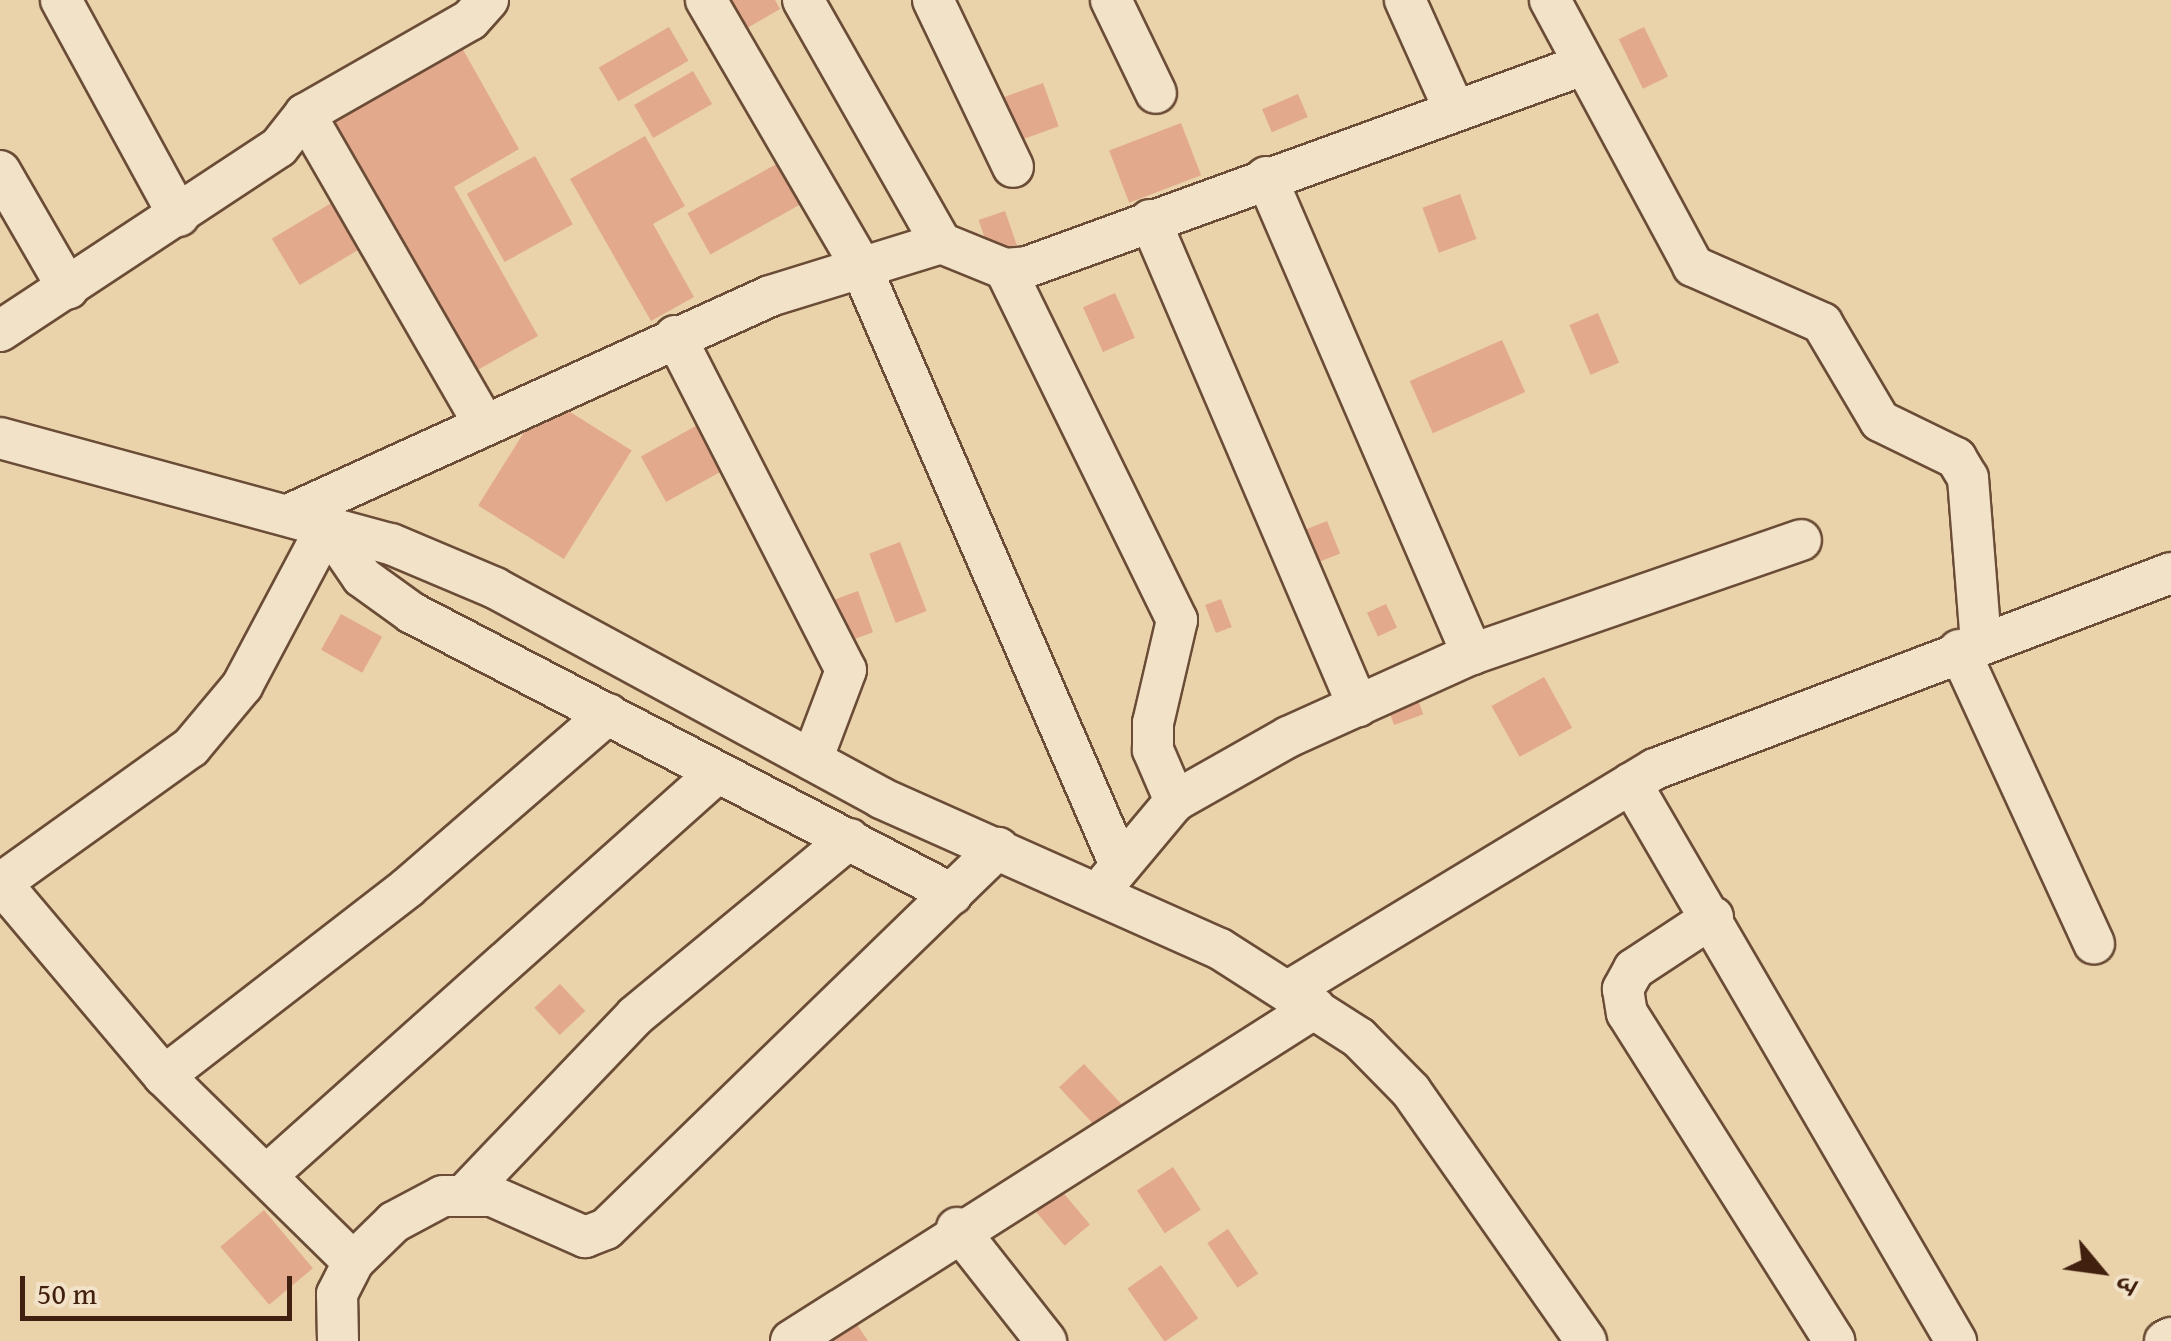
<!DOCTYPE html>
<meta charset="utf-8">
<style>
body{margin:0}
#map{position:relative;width:2171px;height:1341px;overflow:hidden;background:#ead2aa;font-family:"Gentium Book Plus","Noto Serif Devanagari",serif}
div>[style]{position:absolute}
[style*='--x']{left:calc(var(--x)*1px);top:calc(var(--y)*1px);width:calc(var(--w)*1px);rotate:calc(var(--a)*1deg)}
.building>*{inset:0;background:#e2a98d;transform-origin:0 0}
.roads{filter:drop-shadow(2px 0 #6b4c36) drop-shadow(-2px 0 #6b4c36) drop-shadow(0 2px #6b4c36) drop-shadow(0 -2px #6b4c36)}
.street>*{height:40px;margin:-20px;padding:0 20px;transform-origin:20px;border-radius:20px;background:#f1e2c8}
span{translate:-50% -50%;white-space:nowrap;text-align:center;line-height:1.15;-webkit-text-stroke:10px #f1e2c8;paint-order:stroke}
.north{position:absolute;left:2051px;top:1221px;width:100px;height:100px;-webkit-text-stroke:8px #f1e2c8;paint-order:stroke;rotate:119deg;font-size:28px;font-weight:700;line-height:40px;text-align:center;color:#412010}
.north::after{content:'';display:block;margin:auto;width:35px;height:45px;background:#412010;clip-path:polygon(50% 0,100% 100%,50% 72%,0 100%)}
.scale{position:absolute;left:20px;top:1276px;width:272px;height:45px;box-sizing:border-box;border:5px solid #412010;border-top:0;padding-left:12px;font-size:30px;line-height:35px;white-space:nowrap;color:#412010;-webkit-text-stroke:8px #f1e2c8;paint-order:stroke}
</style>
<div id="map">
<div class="building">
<i style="clip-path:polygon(724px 0,775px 0,780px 9px,737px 34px)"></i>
<i style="left:669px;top:27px;width:39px;height:81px;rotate:60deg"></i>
<i style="left:1644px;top:27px;width:55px;height:28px;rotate:64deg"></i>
<i style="clip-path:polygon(457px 39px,519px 149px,454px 187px,538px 336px,465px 377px,319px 117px)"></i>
<i style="left:693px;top:71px;width:38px;height:68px;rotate:60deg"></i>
<i style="left:1043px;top:83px;width:46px;height:51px;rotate:70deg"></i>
<i style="left:1298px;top:94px;width:25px;height:39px;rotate:67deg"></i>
<i style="left:1181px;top:123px;width:56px;height:77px;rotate:69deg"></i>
<i style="clip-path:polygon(645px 136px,685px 206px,653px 224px,694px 297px,651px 321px,570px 179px)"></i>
<i style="left:535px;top:156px;width:78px;height:78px;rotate:61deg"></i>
<i style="left:782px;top:161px;width:47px;height:108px;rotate:61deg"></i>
<i style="left:1460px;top:194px;width:48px;height:40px;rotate:70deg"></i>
<i style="left:343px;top:196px;width:54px;height:83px;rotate:59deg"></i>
<i style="left:1005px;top:211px;width:37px;height:28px;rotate:71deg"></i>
<i style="left:1115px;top:293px;width:49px;height:35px;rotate:66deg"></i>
<i style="left:1598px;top:313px;width:54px;height:31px;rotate:67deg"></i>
<i style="left:1502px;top:340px;width:57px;height:101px;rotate:66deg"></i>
<i style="left:546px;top:397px;width:101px;height:128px;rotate:32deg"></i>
<i style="left:703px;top:422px;width:52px;height:71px;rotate:61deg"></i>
<i style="left:1327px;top:521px;width:35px;height:39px;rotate:68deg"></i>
<i style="left:900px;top:542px;width:74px;height:33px;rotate:69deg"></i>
<i style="left:858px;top:591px;width:44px;height:37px;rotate:70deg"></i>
<i style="left:1221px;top:599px;width:30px;height:17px;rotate:69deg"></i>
<i style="left:1386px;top:604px;width:26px;height:21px;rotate:65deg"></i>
<i style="left:341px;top:614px;width:47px;height:41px;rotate:29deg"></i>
<i style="left:1544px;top:677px;width:58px;height:60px;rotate:61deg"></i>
<i style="left:1414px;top:689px;width:27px;height:31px;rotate:70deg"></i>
<i style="left:560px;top:984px;width:37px;height:35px;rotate:47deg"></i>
<i style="left:1084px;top:1064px;width:56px;height:34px;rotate:47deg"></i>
<i style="left:1173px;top:1167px;width:51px;height:43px;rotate:57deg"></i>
<i style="left:1050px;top:1177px;width:62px;height:33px;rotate:50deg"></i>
<i style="left:264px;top:1210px;width:76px;height:57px;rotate:50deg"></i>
<i style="left:1228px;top:1229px;width:54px;height:25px;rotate:56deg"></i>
<i style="left:1161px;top:1265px;width:65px;height:41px;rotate:55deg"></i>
<i style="clip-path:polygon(854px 1320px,868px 1341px,823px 1341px)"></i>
</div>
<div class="roads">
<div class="street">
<i style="--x:61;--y:0;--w:246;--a:61.4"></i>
<i style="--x:706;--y:0;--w:306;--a:59.8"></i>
<i style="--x:860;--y:265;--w:654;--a:66.57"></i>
<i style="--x:803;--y:0;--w:279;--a:60.4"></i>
<i style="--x:933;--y:0;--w:185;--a:64.4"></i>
<i style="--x:1111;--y:0;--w:103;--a:64.2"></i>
<i style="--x:1405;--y:0;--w:120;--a:65.8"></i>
<i style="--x:1550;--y:0;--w:302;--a:61.7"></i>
<i style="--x:1693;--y:266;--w:141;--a:23.8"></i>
<i style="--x:1822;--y:323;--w:114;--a:59.4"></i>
<i style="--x:1880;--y:421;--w:85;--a:26"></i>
<i style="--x:1956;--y:458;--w:23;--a:59"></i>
<i style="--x:1968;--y:478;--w:165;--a:85.5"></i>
<i style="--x:305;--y:114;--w:354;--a:60"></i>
<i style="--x:0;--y:171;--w:136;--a:60"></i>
<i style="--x:1266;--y:177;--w:520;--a:66.64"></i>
<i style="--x:1150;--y:220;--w:529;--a:66.83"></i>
<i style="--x:1005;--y:269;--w:391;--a:63.9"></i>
<i style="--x:1177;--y:620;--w:106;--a:103.1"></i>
<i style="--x:1153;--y:723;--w:27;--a:90"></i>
<i style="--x:1153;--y:750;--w:56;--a:66.7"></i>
<i style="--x:0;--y:331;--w:334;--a:-33.4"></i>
<i style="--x:279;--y:147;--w:42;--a:-51.8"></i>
<i style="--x:305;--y:114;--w:190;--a:-29.7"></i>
<i style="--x:470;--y:20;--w:27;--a:-48"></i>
<i style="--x:675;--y:336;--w:375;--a:62.9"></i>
<i style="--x:846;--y:670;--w:96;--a:110.7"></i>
<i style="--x:0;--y:438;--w:405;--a:15.2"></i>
<i style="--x:391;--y:544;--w:113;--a:22.9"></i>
<i style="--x:495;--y:588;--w:439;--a:28.5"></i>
<i style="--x:881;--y:798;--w:371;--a:24"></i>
<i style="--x:1220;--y:949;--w:165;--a:32.6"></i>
<i style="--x:1359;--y:1038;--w:74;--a:45.5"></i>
<i style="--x:1411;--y:1091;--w:305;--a:55"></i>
<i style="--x:288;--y:515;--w:529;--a:-24.43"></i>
<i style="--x:770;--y:296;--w:179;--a:-17.2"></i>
<i style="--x:941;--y:243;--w:69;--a:22.1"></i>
<i style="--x:1005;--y:269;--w:22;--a:-5"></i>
<i style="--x:1027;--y:267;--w:592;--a:-19.97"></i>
<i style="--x:1959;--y:650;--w:323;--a:65.3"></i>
<i style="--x:1631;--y:783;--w:646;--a:59.78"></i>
<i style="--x:1108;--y:881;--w:104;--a:-50.1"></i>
<i style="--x:1175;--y:801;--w:130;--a:-29.5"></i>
<i style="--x:1288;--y:737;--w:202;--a:-24.3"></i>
<i style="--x:1472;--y:654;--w:348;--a:-19.1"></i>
<i style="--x:0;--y:882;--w:254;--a:49.8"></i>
<i style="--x:164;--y:1076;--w:265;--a:44.5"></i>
<i style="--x:1;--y:883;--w:234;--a:-35.6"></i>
<i style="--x:191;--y:747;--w:80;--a:-50.1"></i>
<i style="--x:242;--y:686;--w:181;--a:-62"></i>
<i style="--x:327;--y:526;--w:62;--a:55.5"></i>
<i style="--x:362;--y:577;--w:62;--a:35.8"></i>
<i style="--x:412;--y:613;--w:609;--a:27.49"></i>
<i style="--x:1713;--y:917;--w:95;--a:146.6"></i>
<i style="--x:1634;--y:969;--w:23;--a:119"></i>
<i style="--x:1623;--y:989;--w:24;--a:81"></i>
<i style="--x:1627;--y:1013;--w:388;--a:57.7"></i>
<i style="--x:1290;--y:990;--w:427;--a:-31.2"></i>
<i style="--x:1655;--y:769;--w:552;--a:-20.8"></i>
<i style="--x:164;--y:1076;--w:307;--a:-37.7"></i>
<i style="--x:407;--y:888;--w:266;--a:-40.9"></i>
<i style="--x:268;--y:1174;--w:603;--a:-41.78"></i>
<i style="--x:468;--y:1191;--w:242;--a:-46.3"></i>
<i style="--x:635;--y:1016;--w:278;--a:-39.6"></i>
<i style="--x:957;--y:1228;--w:144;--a:51.8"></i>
<i style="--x:338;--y:1341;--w:47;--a:-91.2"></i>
<i style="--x:337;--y:1294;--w:36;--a:-63"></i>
<i style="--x:353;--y:1262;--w:57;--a:-44.3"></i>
<i style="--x:394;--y:1222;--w:55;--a:-28"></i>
<i style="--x:443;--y:1196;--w:49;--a:0"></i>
<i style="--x:492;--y:1196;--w:102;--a:23.8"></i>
<i style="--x:585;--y:1237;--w:22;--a:-21"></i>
<i style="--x:606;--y:1229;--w:547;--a:-44.18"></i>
<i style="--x:791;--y:1341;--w:621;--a:-32.44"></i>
<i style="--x:2165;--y:1341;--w:7;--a:-27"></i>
</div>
</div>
<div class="north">उ</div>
<div class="scale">50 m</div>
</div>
